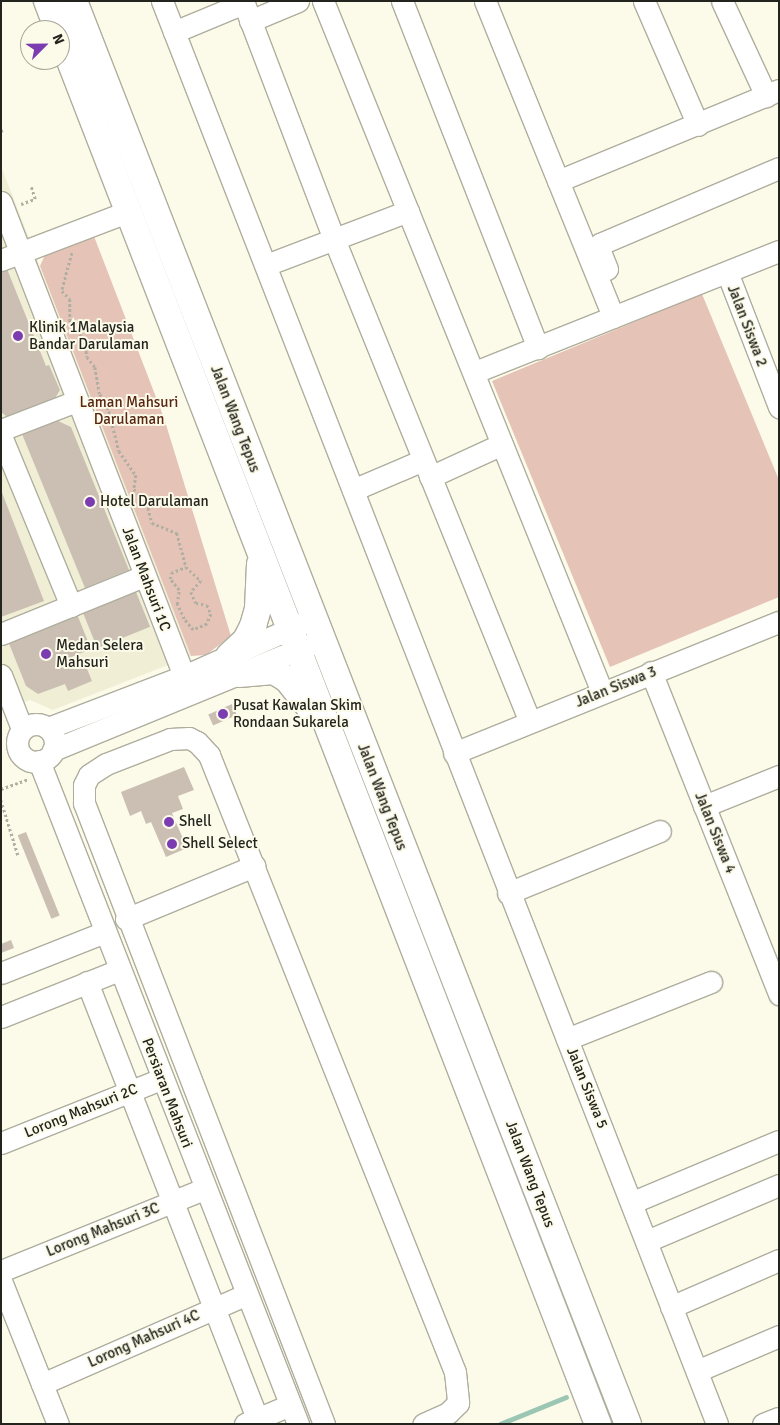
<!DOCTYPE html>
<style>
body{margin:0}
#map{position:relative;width:780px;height:1425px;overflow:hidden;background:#fcfbea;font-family:Signika,sans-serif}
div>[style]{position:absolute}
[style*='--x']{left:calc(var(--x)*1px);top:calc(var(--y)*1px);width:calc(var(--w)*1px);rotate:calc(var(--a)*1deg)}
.built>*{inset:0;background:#f0efd6}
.green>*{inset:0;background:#e6c3b7}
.stream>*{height:4.5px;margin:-2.25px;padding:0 2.25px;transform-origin:2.25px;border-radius:2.25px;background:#9bc6b4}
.building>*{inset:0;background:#cabfb2;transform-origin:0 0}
.path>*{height:2.5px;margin-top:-1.25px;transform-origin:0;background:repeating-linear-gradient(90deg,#b0afa2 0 2.5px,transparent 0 5px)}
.roads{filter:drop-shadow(1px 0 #afae9e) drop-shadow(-1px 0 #afae9e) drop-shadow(0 1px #afae9e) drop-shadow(0 -1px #afae9e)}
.minor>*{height:21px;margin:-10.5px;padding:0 10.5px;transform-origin:10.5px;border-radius:10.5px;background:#fff}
.minor>.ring{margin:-10.5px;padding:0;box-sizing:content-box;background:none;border:21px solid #fff;border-radius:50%}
.major>*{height:26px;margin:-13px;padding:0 13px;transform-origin:13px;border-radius:13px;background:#fff}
.dots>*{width:14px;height:14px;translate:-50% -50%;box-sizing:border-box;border:2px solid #fcfbea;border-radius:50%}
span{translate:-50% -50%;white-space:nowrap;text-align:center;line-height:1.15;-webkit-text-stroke:4px #fcfbea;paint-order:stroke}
.street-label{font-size:15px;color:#24241e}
.poi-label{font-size:15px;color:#24241e}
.left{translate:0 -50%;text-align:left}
.park-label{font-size:15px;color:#582512}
.frame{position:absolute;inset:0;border:2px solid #24241e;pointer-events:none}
.north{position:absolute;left:20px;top:20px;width:50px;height:50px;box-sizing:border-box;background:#fcfbea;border:1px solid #a6a598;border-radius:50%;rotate:67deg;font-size:14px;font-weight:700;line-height:20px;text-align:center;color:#24241e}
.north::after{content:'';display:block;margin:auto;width:18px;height:22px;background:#7b3cb1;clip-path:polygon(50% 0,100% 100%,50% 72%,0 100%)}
</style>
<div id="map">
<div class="built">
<i style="clip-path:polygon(1px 166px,191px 656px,53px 710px,30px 700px,1px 711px)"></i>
</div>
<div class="green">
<i style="clip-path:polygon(92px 231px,164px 418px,231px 636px,206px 655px,191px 656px,40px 266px,48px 248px)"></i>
<i style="clip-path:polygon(702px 294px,779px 480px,779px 597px,610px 667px,492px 381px)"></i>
</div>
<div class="stream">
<i style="--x:500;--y:1424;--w:71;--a:-22.2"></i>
</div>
<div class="building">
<i style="clip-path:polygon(1px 267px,7px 269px,46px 366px,49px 365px,60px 390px,52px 403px,11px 420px,1px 412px)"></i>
<i style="clip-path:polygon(56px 420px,71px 427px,129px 570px,85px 588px,22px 434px)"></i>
<i style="clip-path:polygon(1px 490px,44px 601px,1px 617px)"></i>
<i style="left:134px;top:587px;width:43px;height:57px;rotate:68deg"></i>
<i style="clip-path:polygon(75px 609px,91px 649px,69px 658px,73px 669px,85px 664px,92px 681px,68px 691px,65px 684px,38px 694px,26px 686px,6px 636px)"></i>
<i style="left:232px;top:704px;width:12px;height:26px;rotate:66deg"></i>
<i style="clip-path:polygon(184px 767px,194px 790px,178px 796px,183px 809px,172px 813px,187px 848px,166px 857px,151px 822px,146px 824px,141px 811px,130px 816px,121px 792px)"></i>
<i style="left:26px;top:832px;width:90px;height:9px;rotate:68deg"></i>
<i style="clip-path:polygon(11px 940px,14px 948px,1px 953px,1px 944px)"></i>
</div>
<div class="path">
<i style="--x:1;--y:131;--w:2;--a:-27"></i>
<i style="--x:21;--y:204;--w:15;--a:-20"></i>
<i style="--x:35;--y:199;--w:13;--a:-108"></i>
<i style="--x:72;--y:253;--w:39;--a:105"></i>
<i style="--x:62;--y:291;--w:11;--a:45"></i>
<i style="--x:70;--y:299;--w:24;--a:90"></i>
<i style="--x:70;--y:323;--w:23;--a:50"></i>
<i style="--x:85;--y:341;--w:16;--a:83"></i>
<i style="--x:87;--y:357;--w:13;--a:51"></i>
<i style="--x:95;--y:367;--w:27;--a:80"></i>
<i style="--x:100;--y:394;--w:19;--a:62"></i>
<i style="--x:109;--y:411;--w:41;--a:76"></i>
<i style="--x:119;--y:451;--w:29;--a:55"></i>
<i style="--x:136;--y:475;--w:14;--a:98"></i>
<i style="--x:134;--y:489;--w:19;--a:47"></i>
<i style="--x:147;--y:503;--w:21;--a:76"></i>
<i style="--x:152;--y:523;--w:27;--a:22"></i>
<i style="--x:177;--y:533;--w:35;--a:75"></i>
<i style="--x:186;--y:567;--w:21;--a:43"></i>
<i style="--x:201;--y:581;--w:15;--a:132"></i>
<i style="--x:191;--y:592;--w:12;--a:66"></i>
<i style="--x:196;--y:603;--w:11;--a:10"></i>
<i style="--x:207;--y:605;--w:10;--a:66"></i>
<i style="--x:211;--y:614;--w:11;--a:112"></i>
<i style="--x:207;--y:624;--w:15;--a:157"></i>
<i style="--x:193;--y:630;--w:14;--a:-129"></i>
<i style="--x:184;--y:619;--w:17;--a:-115"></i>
<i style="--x:177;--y:604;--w:14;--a:-82"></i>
<i style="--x:179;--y:590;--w:14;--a:-129"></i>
<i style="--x:170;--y:579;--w:6;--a:-81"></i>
<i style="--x:171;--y:573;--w:16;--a:-22"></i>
<i style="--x:1;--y:789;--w:29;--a:-20"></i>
<i style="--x:1;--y:800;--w:58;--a:72.8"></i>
</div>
<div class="roads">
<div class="minor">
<i style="--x:162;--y:1;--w:1527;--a:68.69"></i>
<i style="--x:243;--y:1;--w:255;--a:69.1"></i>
<i style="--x:334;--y:239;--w:521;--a:67.91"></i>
<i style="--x:323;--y:1;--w:745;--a:68.01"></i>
<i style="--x:402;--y:1;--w:373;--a:68.6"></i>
<i style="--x:485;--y:1;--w:341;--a:67.9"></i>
<i style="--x:644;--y:1;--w:135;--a:66.5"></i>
<i style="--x:722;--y:1;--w:105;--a:65.1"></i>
<i style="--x:250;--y:21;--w:52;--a:-22.6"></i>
<i style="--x:174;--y:32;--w:76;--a:-22.5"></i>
<i style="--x:558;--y:181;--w:239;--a:-22.4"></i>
<i style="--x:1;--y:202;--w:508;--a:68.89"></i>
<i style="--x:1;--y:260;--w:135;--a:-20.9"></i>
<i style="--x:266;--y:265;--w:152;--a:-20.8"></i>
<i style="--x:607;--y:269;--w:24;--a:-112"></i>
<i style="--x:598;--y:247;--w:4;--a:-56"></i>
<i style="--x:600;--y:244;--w:194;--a:-23"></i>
<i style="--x:727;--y:272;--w:145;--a:68.9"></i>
<i style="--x:475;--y:372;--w:327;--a:-21.7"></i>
<i style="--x:1;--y:430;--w:80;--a:-21.1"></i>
<i style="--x:1;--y:436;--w:184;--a:67.6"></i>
<i style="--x:430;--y:477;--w:79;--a:-24.6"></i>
<i style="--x:353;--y:490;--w:76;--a:-23.2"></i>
<i style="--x:1;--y:634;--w:154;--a:-22.1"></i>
<i style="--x:651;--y:672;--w:347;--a:68.3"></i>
<i style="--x:1;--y:675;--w:58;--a:68.7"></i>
<i class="ring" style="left:17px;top:724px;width:17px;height:17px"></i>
<i style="--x:48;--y:728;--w:146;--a:-20.9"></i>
<i style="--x:184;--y:676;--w:140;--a:-24"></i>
<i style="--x:53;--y:750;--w:279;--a:-22.3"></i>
<i style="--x:454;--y:753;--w:350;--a:-22"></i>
<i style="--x:39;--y:761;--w:712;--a:68.66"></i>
<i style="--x:704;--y:806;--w:81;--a:-21.8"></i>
<i style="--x:508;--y:893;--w:164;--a:-22.2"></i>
<i style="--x:126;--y:919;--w:139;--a:-22.5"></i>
<i style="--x:1;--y:973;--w:112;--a:-21.5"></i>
<i style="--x:87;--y:982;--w:474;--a:68.7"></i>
<i style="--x:1;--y:1017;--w:127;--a:-21.7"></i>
<i style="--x:567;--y:1039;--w:155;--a:-21.6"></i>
<i style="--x:1;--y:1143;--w:172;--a:-21.8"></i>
<i style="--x:633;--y:1202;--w:158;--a:-22.7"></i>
<i style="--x:647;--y:1241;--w:143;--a:-23"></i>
<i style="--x:1;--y:1271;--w:219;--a:-22"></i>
<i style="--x:1;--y:1281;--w:154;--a:68.3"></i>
<i style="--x:671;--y:1307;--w:118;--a:-23.5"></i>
<i style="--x:697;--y:1371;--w:89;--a:-23.1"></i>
<i style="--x:42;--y:1384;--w:222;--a:-23.7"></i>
<i style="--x:245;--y:1424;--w:49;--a:-22.9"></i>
<i style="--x:324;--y:1424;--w:666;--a:-111.13"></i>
<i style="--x:84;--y:803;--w:18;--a:-90"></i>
<i style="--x:84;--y:785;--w:11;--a:-63"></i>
<i style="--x:89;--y:775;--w:20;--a:-33"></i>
<i style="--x:106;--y:764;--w:69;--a:-21.3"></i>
<i style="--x:170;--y:739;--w:19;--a:-3"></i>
<i style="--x:189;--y:738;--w:9;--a:27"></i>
<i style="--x:197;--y:742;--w:18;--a:47"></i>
<i style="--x:209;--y:755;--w:664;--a:68.26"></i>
<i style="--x:455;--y:1372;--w:31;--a:84"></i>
<i style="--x:458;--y:1403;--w:14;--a:135"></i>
<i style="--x:448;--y:1413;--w:27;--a:156"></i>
<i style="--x:763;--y:1424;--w:17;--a:-21"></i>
</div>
<div class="major">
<i style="--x:47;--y:1;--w:31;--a:69"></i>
<i style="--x:74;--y:1;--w:1527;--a:68.73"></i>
<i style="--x:60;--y:35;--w:1490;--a:68.83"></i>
<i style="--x:229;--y:656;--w:23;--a:-43"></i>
<i style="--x:246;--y:640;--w:16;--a:-63"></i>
<i style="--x:253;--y:626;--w:19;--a:-74"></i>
<i style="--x:258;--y:608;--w:44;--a:-87.4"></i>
<i style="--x:239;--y:674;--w:35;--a:-5"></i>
<i style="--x:274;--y:671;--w:15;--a:32"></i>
<i style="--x:287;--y:679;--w:43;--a:51.5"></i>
</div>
</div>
<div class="dots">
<i style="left:18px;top:336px;background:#7b3cb1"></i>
<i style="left:90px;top:502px;background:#7b3cb1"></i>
<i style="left:46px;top:654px;background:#7b3cb1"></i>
<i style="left:223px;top:714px;background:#7b3cb1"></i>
<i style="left:169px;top:822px;background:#7b3cb1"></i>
<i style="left:172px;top:844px;background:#7b3cb1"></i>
</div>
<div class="street-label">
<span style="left:747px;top:326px;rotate:69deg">Jalan Siswa 2</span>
<span style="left:235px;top:419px;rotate:69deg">Jalan Wang Tepus</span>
<span style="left:146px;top:579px;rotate:69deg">Jalan Mahsuri 1C</span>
<span style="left:616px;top:687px;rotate:-22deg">Jalan Siswa 3</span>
<span style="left:382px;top:797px;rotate:69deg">Jalan Wang Tepus</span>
<span style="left:715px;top:833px;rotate:68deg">Jalan Siswa 4</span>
<span style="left:587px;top:1088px;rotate:68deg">Jalan Siswa 5</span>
<span style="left:167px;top:1093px;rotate:69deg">Persiaran Mahsuri</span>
<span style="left:81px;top:1111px;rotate:-22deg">Lorong Mahsuri 2C</span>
<span style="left:530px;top:1174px;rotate:69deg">Jalan Wang Tepus</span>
<span style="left:103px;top:1230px;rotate:-22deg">Lorong Mahsuri 3C</span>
<span style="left:144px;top:1339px;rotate:-24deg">Lorong Mahsuri 4C</span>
</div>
<div class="poi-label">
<span class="left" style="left:29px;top:336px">Klinik 1Malaysia<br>Bandar Darulaman</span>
<span class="left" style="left:100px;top:502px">Hotel Darulaman</span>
<span class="left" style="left:56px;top:654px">Medan Selera<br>Mahsuri</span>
<span class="left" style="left:233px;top:714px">Pusat Kawalan Skim<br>Rondaan Sukarela</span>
<span class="left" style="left:179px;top:822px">Shell</span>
<span class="left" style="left:182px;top:844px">Shell Select</span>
</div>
<div class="park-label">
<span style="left:129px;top:411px">Laman Mahsuri<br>Darulaman</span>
</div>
<div class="frame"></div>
<div class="north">N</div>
</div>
